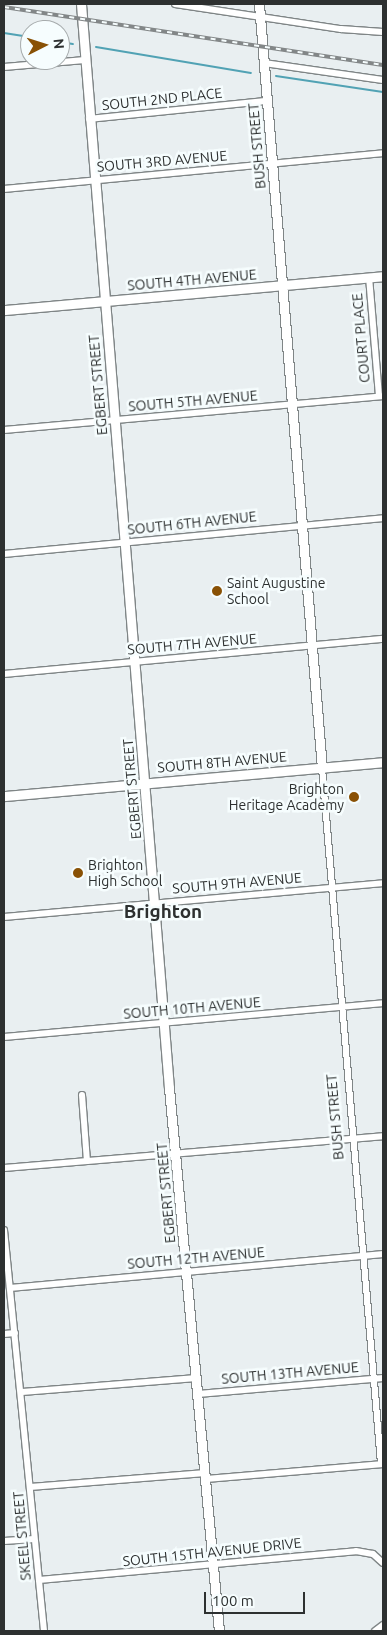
<!DOCTYPE html>
<style>
body{margin:0}
#map{position:relative;width:387px;height:1635px;overflow:hidden;background:#e9eff1;font-family:Ubuntu,sans-serif}
div>[style]{position:absolute}
[style*='--x']{left:calc(var(--x)*1px);top:calc(var(--y)*1px);width:calc(var(--w)*1px);rotate:calc(var(--a)*1deg)}
.stream>*{height:2px;margin:-1px;padding:0 1px;transform-origin:1px;border-radius:1px;background:#51a2b4}
.roads{filter:drop-shadow(1px 0 #7f8586) drop-shadow(-1px 0 #7f8586) drop-shadow(0 1px #7f8586) drop-shadow(0 -1px #7f8586)}
.minor>*{height:6px;margin:-3px;padding:0 3px;transform-origin:3px;border-radius:3px;background:#fff}
.tertiary>*{height:9px;margin:-4.5px;padding:0 4.5px;transform-origin:4.5px;border-radius:4.5px;background:#fff}
.secondary>*{height:9px;margin:-4.5px;padding:0 4.5px;transform-origin:4.5px;border-radius:4.5px;background:#fff}
.rail>*{height:4px;margin-top:-2px;transform-origin:0;background:repeating-linear-gradient(90deg,#f6fdfe 0 5.5px,#838788 0 11px);box-sizing:border-box;border-block:1px solid #838788}
.dots>*{width:14px;height:14px;translate:-50% -50%;box-sizing:border-box;border:2px solid #f6fdfe;border-radius:50%}
span{translate:-50% -50%;white-space:nowrap;text-align:center;line-height:1.15;-webkit-text-stroke:5px #f6fdfe;paint-order:stroke}
.street-label{font-size:14px;color:#2d3030}
.poi-label{font-size:14px;color:#2d3030}
.left{translate:0 -50%;text-align:left}
.right{translate:-100% -50%;text-align:right}
.district-label{font-size:19px;color:#2d3030;font-weight:700}
.frame{position:absolute;inset:0;border:5px solid #2d3030;pointer-events:none}
.north{position:absolute;left:20px;top:20px;width:50px;height:50px;box-sizing:border-box;background:#f6fdfe;border:1px solid #a6abac;border-radius:50%;rotate:85deg;font-size:14px;font-weight:700;line-height:20px;text-align:center;color:#2d3030}
.north::after{content:'';display:block;margin:auto;width:18px;height:22px;background:#895105;clip-path:polygon(50% 0,100% 100%,50% 72%,0 100%)}
.scale{position:absolute;left:204px;top:1592px;width:101px;height:22px;box-sizing:border-box;border:2px solid #2d3030;border-top:0;padding-left:6px;font-size:15px;line-height:18px;white-space:nowrap;color:#2d3030;-webkit-text-stroke:4px #f6fdfe;paint-order:stroke}
</style>
<div id="map">
<div class="stream">
<i style="--x:4;--y:33;--w:26;--a:9"></i>
<i style="--x:60;--y:42;--w:13;--a:9"></i>
<i style="--x:96;--y:47;--w:157;--a:9.5"></i>
<i style="--x:276;--y:76;--w:108;--a:8.5"></i>
</div>
<div class="roads">
<div class="minor">
<i style="--x:175;--y:4;--w:168;--a:8.6"></i>
<i style="--x:341;--y:29;--w:42;--a:4.1"></i>
<i style="--x:264;--y:63;--w:120;--a:8.1"></i>
<i style="--x:4;--y:67;--w:81;--a:-4.9"></i>
<i style="--x:89;--y:119;--w:179;--a:-5.8"></i>
<i style="--x:4;--y:189;--w:381;--a:-5.4"></i>
<i style="--x:369;--y:277;--w:119;--a:85.2"></i>
<i style="--x:4;--y:430;--w:381;--a:-5.1"></i>
<i style="--x:4;--y:554;--w:381;--a:-5.4"></i>
<i style="--x:4;--y:674;--w:381;--a:-5.3"></i>
<i style="--x:322;--y:768;--w:698;--a:85.15"></i>
<i style="--x:4;--y:917;--w:381;--a:-5.1"></i>
<i style="--x:4;--y:1037;--w:381;--a:-5.1"></i>
<i style="--x:82;--y:1095;--w:66;--a:85.7"></i>
<i style="--x:4;--y:1168;--w:380;--a:-4.8"></i>
<i style="--x:4;--y:1230;--w:403;--a:84.3"></i>
<i style="--x:10;--y:1288;--w:375;--a:-5.2"></i>
<i style="--x:4;--y:1334;--w:11;--a:-5"></i>
<i style="--x:22;--y:1392;--w:175;--a:-4.6"></i>
<i style="--x:198;--y:1394;--w:186;--a:-4.9"></i>
<i style="--x:206;--y:1479;--w:178;--a:-4.8"></i>
<i style="--x:30;--y:1487;--w:176;--a:-4.6"></i>
<i style="--x:4;--y:1541;--w:30;--a:-4"></i>
<i style="--x:39;--y:1580;--w:318;--a:-5.2"></i>
<i style="--x:356;--y:1551;--w:17;--a:10"></i>
<i style="--x:373;--y:1554;--w:13;--a:42"></i>
<i style="--x:375;--y:1631;--w:10;--a:-37"></i>
</div>
<div class="tertiary">
<i style="--x:81;--y:4;--w:1088;--a:85.36"></i>
<i style="--x:169;--y:1088;--w:545;--a:84.74"></i>
<i style="--x:259;--y:4;--w:767;--a:85.29"></i>
<i style="--x:4;--y:796;--w:381;--a:-5.1"></i>
</div>
<div class="secondary">
<i style="--x:4;--y:310;--w:381;--a:-5.1"></i>
</div>
</div>
<div class="rail">
<i style="--x:4;--y:7;--w:383;--a:8.7"></i>
</div>
<div class="dots">
<i style="left:217px;top:591px;background:#895105"></i>
<i style="left:354px;top:797px;background:#895105"></i>
<i style="left:78px;top:873px;background:#895105"></i>
</div>
<div class="street-label">
<span style="left:162px;top:99px;rotate:-6deg">SOUTH 2ND PLACE</span>
<span style="left:257px;top:146px;rotate:-95deg">BUSH STREET</span>
<span style="left:162px;top:161px;rotate:-5deg">SOUTH 3RD AVENUE</span>
<span style="left:192px;top:280px;rotate:-5deg">SOUTH 4TH AVENUE</span>
<span style="left:361px;top:338px;rotate:-95deg">COURT PLACE</span>
<span style="left:98px;top:385px;rotate:-95deg">EGBERT STREET</span>
<span style="left:193px;top:401px;rotate:-5deg">SOUTH 5TH AVENUE</span>
<span style="left:192px;top:523px;rotate:-6deg">SOUTH 6TH AVENUE</span>
<span style="left:192px;top:644px;rotate:-5deg">SOUTH 7TH AVENUE</span>
<span style="left:222px;top:762px;rotate:-5deg">SOUTH 8TH AVENUE</span>
<span style="left:132px;top:789px;rotate:-95deg">EGBERT STREET</span>
<span style="left:237px;top:883px;rotate:-5deg">SOUTH 9TH AVENUE</span>
<span style="left:192px;top:1008px;rotate:-5deg">SOUTH 10TH AVENUE</span>
<span style="left:335px;top:1117px;rotate:-95deg">BUSH STREET</span>
<span style="left:166px;top:1193px;rotate:-95deg">EGBERT STREET</span>
<span style="left:196px;top:1258px;rotate:-5deg">SOUTH 12TH AVENUE</span>
<span style="left:290px;top:1373px;rotate:-5deg">SOUTH 13TH AVENUE</span>
<span style="left:22px;top:1536px;rotate:-95deg">SKEEL STREET</span>
<span style="left:212px;top:1552px;rotate:-6deg">SOUTH 15TH AVENUE DRIVE</span>
</div>
<div class="poi-label">
<span class="left" style="left:227px;top:591px">Saint Augustine<br>School</span>
<span class="right" style="left:344px;top:797px">Brighton<br>Heritage Academy</span>
<span class="left" style="left:88px;top:873px">Brighton<br>High School</span>
</div>
<div class="district-label">
<span style="left:163px;top:912px">Brighton</span>
</div>
<div class="frame"></div>
<div class="north">N</div>
<div class="scale">100 m</div>
</div>
